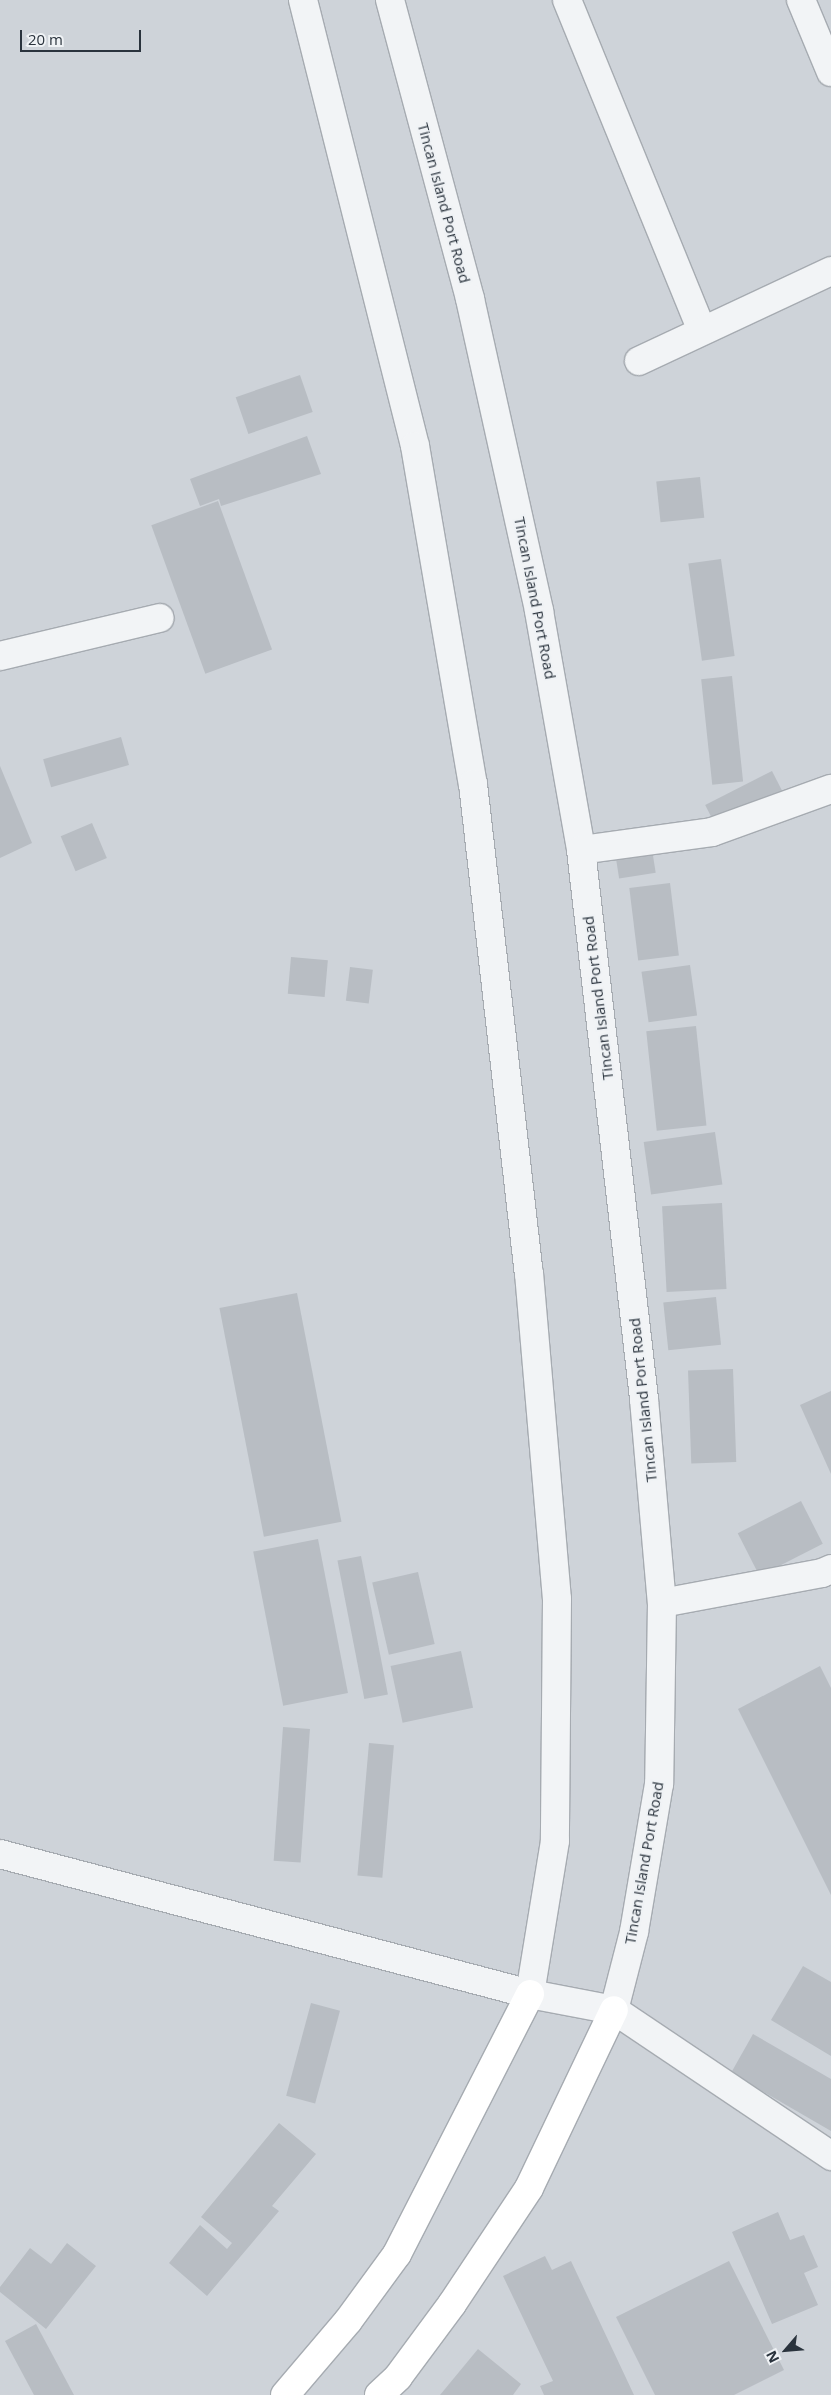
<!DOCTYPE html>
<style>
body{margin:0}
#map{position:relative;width:831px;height:2395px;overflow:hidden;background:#e0e3e7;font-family:"Open Sans",sans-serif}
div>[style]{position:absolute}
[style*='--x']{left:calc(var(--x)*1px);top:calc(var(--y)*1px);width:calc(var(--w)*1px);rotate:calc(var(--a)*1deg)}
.built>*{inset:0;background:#ced3d9;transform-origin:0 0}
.building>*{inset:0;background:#b8bdc3;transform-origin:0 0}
.roads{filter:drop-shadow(1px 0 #a6abb1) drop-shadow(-1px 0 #a6abb1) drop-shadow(0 1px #a6abb1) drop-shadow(0 -1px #a6abb1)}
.minor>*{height:28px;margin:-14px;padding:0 14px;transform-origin:14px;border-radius:14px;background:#f2f4f6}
.highway>*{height:28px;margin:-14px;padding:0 14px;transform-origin:14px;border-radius:14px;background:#fff}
span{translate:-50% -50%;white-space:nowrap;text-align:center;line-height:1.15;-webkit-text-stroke:4px #eff2f5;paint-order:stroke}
.street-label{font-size:15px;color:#2a333d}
.north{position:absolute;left:761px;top:2325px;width:50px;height:50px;-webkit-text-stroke:4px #eff2f5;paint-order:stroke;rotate:243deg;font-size:14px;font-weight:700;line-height:20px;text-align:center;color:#2a333d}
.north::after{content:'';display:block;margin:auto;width:18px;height:22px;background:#2a333d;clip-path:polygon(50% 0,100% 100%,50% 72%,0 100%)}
.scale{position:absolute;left:20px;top:30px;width:121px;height:22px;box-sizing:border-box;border:2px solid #2a333d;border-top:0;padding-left:6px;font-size:15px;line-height:18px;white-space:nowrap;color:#2a333d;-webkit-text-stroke:4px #eff2f5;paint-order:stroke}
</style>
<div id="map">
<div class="built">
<i style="left:0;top:0;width:831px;height:2395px"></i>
</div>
<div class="building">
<i style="left:300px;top:375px;width:39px;height:68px;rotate:71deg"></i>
<i style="clip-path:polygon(307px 436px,321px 474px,221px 506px,219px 499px,200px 506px,190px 479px)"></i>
<i style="left:700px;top:477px;width:41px;height:44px;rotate:84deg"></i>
<i style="left:218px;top:501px;width:158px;height:71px;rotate:70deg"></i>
<i style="left:721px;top:559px;width:98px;height:33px;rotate:82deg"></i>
<i style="left:732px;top:676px;width:106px;height:31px;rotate:84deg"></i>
<i style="left:121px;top:737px;width:29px;height:81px;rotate:74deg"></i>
<i style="clip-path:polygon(0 766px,32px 843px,0 858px)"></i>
<i style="left:772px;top:771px;width:25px;height:75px;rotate:63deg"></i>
<i style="left:92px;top:823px;width:38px;height:34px;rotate:67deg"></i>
<i style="left:651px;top:843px;width:30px;height:37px;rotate:81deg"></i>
<i style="left:670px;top:883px;width:73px;height:41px;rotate:83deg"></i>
<i style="left:291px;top:957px;width:37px;height:37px;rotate:5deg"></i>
<i style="left:690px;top:965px;width:51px;height:49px;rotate:82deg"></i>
<i style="left:350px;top:967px;width:23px;height:34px;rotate:7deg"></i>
<i style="left:696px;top:1026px;width:100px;height:50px;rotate:84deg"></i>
<i style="left:715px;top:1132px;width:53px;height:72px;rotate:82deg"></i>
<i style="left:722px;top:1203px;width:86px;height:60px;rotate:87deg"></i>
<i style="left:297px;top:1293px;width:233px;height:79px;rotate:79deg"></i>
<i style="left:716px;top:1297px;width:48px;height:53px;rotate:84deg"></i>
<i style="left:733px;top:1369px;width:93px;height:45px;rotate:88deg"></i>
<i style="clip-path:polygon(831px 1391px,831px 1474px,800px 1405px)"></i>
<i style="left:801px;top:1501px;width:48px;height:71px;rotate:63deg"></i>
<i style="left:318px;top:1539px;width:157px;height:66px;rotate:79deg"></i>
<i style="left:361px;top:1556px;width:141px;height:24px;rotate:79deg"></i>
<i style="left:418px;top:1572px;width:74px;height:47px;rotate:77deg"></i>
<i style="left:461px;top:1651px;width:58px;height:72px;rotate:78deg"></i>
<i style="clip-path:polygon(820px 1666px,831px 1688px,831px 1895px,738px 1709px)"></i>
<i style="left:283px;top:1727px;width:27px;height:134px;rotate:4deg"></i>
<i style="left:369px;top:1743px;width:25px;height:133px;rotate:5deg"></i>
<i style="clip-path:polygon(803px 1966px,831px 1982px,831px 2056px,771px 2020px)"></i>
<i style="left:311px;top:2003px;width:30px;height:96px;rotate:15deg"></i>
<i style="clip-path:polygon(753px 2034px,831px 2079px,831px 2131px,731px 2073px)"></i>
<i style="clip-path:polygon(279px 2123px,316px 2154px,272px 2206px,279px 2211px,207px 2296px,169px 2263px,200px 2225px,227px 2249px,232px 2243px,201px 2217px)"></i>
<i style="clip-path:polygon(778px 2212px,790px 2240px,804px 2235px,818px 2267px,804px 2273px,818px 2305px,772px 2324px,732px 2232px)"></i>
<i style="clip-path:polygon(67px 2243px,96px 2266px,46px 2329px,0 2292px,0 2287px,30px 2248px,51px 2264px)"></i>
<i style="clip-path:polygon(545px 2256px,552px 2270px,571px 2261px,634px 2395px,544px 2395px,540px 2386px,553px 2381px,503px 2276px)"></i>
<i style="clip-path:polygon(729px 2261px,784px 2370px,734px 2395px,655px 2395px,616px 2317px)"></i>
<i style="clip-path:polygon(36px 2324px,74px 2395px,34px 2395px,5px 2341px)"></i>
<i style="clip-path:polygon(478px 2349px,521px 2384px,513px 2395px,440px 2395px)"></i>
</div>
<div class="roads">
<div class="minor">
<i style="--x:303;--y:0;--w:460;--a:75.9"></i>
<i style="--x:415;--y:446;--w:343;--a:80.3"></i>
<i style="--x:473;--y:784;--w:492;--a:83.5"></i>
<i style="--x:529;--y:1273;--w:327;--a:85.1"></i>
<i style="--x:557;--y:1599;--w:242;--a:90.5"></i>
<i style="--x:555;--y:1841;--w:155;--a:99.3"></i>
<i style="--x:390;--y:0;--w:310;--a:75"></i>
<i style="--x:470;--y:299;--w:320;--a:77.5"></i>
<i style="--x:539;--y:611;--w:243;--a:80"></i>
<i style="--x:581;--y:850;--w:553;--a:83.45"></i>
<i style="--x:644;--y:1399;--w:205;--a:85"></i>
<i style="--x:662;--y:1603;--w:181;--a:90.9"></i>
<i style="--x:659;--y:1784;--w:150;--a:99.6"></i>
<i style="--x:634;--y:1932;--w:81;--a:104.4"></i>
<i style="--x:567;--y:0;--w:357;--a:67.8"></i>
<i style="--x:801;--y:0;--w:78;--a:67.4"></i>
<i style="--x:639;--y:361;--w:212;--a:-25.1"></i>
<i style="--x:0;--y:656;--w:164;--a:-13.4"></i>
<i style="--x:581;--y:850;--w:132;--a:-7.8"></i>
<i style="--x:712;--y:832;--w:127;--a:-19.9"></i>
<i style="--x:662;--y:1603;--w:163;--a:-10.6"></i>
<i style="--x:822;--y:1573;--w:10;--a:-24"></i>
<i style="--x:0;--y:1854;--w:548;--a:14.8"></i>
<i style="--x:530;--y:1994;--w:86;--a:10.8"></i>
<i style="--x:614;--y:2010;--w:262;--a:33.9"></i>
</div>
<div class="highway">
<i style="--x:285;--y:2395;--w:97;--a:-49.6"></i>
<i style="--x:348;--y:2321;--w:83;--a:-53.8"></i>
<i style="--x:397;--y:2254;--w:292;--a:-62.9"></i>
<i style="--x:379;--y:2395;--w:26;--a:-43"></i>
<i style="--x:398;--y:2377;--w:91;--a:-53.5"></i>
<i style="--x:452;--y:2304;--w:139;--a:-56.4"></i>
<i style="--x:529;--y:2188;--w:197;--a:-64.5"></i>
</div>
</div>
<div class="street-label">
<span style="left:444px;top:203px;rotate:75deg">Tincan Island Port Road</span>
<span style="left:535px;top:598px;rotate:79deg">Tincan Island Port Road</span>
<span style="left:598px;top:998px;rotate:-97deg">Tincan Island Port Road</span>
<span style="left:643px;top:1400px;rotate:-96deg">Tincan Island Port Road</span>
<span style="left:644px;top:1863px;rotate:-80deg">Tincan Island Port Road</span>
</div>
<div class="north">N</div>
<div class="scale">20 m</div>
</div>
